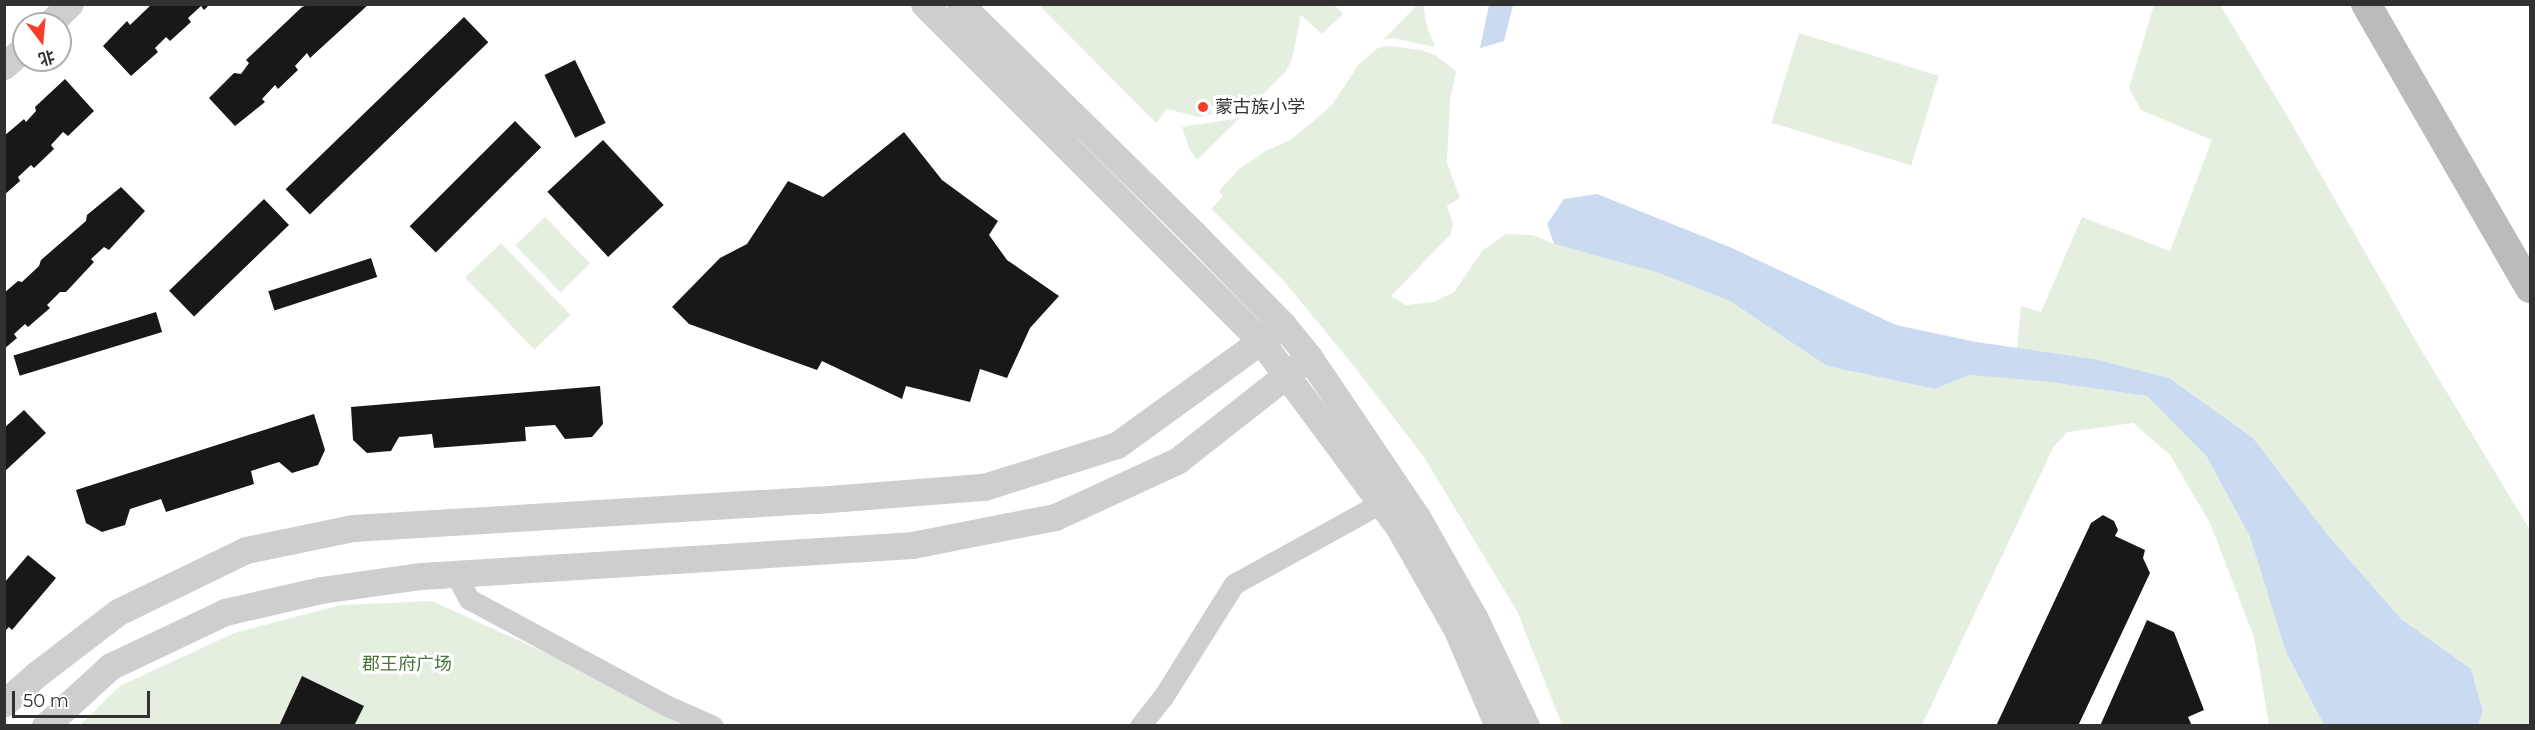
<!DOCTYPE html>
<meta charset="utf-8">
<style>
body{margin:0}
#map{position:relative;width:2535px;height:730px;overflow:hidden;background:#fff;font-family:Montserrat,"Noto Sans SC",sans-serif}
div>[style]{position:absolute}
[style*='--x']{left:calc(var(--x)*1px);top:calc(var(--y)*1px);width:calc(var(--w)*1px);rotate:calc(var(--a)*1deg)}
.green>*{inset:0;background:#e4efdf;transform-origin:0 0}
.water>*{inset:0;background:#cadaf0}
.building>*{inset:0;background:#181818;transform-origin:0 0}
.minor>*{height:21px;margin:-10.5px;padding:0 10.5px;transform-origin:10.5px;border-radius:10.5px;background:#cecece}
.tertiary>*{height:27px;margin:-13.5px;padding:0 13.5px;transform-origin:13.5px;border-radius:13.5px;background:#cecece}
.secondary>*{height:30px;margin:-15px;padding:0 15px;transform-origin:15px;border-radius:15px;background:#bbb}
.dots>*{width:16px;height:16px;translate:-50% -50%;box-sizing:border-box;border:3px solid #fff;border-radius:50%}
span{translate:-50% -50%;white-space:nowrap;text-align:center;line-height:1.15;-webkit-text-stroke:6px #fff;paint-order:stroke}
.poi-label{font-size:18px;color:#313131}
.left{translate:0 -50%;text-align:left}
.park-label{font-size:18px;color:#4a723a}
.frame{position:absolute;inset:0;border:6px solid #313131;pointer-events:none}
.north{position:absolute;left:12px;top:12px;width:60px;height:60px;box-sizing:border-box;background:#fff;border:2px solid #adadad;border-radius:50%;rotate:164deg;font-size:16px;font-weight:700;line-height:24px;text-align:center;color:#313131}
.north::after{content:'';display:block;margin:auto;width:21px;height:27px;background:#f53d27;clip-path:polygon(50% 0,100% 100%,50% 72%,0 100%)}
.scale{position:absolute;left:12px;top:691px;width:138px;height:27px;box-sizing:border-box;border:3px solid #313131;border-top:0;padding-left:8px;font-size:18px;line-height:21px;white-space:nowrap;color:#313131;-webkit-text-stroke:4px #fff;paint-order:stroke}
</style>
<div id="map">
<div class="green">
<i style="clip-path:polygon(1333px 4px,1343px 14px,1322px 34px,1301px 15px,1292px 59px,1286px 71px,1263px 94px,1236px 108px,1200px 117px,1167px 109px,1156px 123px,1039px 5px)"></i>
<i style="clip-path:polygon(1417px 5px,1423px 5px,1427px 27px,1435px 47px,1393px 38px,1383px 40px)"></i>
<i style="clip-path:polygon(2154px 5px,2220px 5px,2286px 114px,2417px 343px,2530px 530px,2530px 725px,2478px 725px,2483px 711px,2471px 669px,2401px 619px,2327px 534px,2253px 438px,2169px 378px,2094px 359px,2017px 348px,2021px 306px,2041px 312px,2082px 217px,2170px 251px,2212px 140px,2141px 110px,2129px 88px)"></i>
<i style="left:1799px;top:33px;width:146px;height:94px;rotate:17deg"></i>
<i style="clip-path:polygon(1388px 46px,1421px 50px,1435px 55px,1456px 71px,1450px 101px,1447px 163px,1460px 198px,1447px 206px,1453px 224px,1450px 235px,1391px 296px,1406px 305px,1433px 302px,1454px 292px,1483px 250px,1506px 234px,1533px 235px,1554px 244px,1656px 272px,1730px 301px,1827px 366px,1935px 389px,1969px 375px,2050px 382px,2147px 396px,2207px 457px,2250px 537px,2286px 652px,2324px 725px,2269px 725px,2254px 637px,2210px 523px,2170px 455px,2133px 423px,2067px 432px,2053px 448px,1922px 725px,1562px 725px,1517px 611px,1424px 457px,1353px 365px,1283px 280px,1211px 209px,1223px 196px,1219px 191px,1239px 169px,1266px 151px,1290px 140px,1310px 124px,1332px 105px,1359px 64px,1378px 48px)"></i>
<i style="clip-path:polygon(1240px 118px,1197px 160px,1189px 148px,1182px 127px)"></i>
<i style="left:545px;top:217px;width:65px;height:41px;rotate:46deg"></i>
<i style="left:501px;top:243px;width:100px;height:50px;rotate:46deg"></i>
<i style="clip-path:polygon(432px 601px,705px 725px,79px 726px,120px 686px,234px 633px,341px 605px)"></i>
</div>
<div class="water">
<i style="clip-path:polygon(1489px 5px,1513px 5px,1504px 41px,1480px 48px)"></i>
<i style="clip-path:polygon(1597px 194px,1732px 248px,1896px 325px,1976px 342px,2094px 359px,2169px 378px,2253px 438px,2327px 534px,2401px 619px,2471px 669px,2483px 711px,2478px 725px,2324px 725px,2286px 652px,2250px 537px,2207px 457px,2147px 396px,2050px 382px,1969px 375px,1935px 389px,1827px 366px,1730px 301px,1656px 272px,1554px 244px,1547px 224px,1564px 199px)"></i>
</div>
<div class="building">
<i style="clip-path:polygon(152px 4px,210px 4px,204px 10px,201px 6px,188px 18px,191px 22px,170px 41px,166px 37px,155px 48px,158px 52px,131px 76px,103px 46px,127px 21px,130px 25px)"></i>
<i style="clip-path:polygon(310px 4px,369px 4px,310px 58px,307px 53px,295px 66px,298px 70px,278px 89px,275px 85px,262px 99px,265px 102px,235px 126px,209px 98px,234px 73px,241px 74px,249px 63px,246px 60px,302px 7px)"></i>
<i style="left:464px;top:17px;width:35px;height:248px;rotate:46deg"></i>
<i style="left:575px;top:60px;width:70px;height:34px;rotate:64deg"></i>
<i style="clip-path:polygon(65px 79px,94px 111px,68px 136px,63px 132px,51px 145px,54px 149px,34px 168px,31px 165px,18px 177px,20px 181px,4px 195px,4px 136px,24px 119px,26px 122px,36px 111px,35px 107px)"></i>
<i style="left:515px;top:121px;width:37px;height:149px;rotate:45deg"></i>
<i style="clip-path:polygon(904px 132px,942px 180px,998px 221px,989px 235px,1007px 260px,1059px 296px,1030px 328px,1007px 378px,980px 369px,970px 402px,906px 386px,902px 399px,822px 361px,817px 370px,689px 324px,672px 307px,720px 258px,747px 244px,788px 181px,823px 197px)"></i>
<i style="left:603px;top:140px;width:89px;height:76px;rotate:47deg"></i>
<i style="clip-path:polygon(121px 187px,145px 211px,109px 250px,104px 247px,91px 259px,94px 262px,66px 292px,60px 292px,47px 305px,50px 308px,28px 327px,25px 324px,14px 334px,17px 338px,4px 349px,4px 293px,18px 281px,22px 282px,39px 266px,41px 260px,86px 221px,87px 215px)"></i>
<i style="left:264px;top:199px;width:36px;height:132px;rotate:46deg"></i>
<i style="left:371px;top:258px;width:20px;height:108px;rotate:72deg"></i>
<i style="left:156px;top:312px;width:21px;height:149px;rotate:73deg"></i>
<i style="clip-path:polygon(600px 386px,603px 424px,592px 437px,565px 439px,555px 425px,525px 427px,526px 441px,434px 448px,432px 434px,399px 437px,391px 451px,367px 453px,353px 440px,351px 407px)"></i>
<i style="clip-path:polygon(24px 410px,46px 433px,4px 472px,4px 428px)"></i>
<i style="clip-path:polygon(314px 414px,325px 450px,318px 465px,292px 473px,279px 462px,251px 471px,254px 484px,166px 512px,161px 499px,130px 509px,125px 525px,102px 532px,86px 523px,76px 490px)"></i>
<i style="clip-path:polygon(2103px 515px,2114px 521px,2118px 530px,2115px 536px,2145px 550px,2143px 558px,2150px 573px,2078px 726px,1996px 726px,2091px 523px)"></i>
<i style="clip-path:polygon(28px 555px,56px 578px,12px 630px,9px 627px,4px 632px,4px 583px)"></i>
<i style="clip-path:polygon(2147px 620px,2174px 632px,2204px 710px,2188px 717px,2192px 726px,2100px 726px)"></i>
<i style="clip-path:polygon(302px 676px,364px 706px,354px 726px,279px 726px)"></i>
</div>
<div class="minor">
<i style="--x:455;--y:573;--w:30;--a:62"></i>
<i style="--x:469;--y:599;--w:226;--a:28.3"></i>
<i style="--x:668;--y:706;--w:49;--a:24"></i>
<i style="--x:1140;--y:726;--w:37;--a:-52"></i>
<i style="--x:1163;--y:697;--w:133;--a:-57.9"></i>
<i style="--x:1234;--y:584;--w:168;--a:-28.9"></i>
</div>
<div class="tertiary">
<i style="--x:924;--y:4;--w:477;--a:45"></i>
<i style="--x:1261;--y:341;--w:230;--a:53.5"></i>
<i style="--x:1398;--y:526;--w:120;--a:60.4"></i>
<i style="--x:1457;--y:630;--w:104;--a:66.9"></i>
<i style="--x:960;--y:4;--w:327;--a:44.5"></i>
<i style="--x:1193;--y:233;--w:129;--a:45.6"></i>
<i style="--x:1283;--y:325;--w:41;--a:50.9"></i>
<i style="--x:1309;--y:357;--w:193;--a:56"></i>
<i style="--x:1417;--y:517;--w:117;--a:60.4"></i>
<i style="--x:1475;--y:619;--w:119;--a:64.5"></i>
<i style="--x:49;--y:24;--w:29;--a:-44"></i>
<i style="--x:4;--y:66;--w:27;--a:-42"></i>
<i style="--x:4;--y:703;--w:44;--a:-41.3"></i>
<i style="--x:37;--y:674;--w:102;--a:-37.4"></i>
<i style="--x:118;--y:612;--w:142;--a:-25.8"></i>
<i style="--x:246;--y:550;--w:109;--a:-11.6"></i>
<i style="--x:353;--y:528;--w:465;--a:-3.5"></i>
<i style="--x:817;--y:500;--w:168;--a:-4.5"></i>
<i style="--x:984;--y:487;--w:139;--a:-17.5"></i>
<i style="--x:1117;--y:445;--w:205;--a:-35.9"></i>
<i style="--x:45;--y:726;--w:89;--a:-42.3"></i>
<i style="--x:111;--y:666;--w:126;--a:-25.3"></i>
<i style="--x:225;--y:612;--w:98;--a:-12.9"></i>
<i style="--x:321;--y:590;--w:101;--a:-8"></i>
<i style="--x:421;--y:576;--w:492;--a:-3.6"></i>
<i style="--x:912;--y:545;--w:146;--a:-11.1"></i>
<i style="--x:1055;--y:517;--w:134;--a:-24.7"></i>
<i style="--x:1177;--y:461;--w:168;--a:-38.2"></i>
</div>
<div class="secondary">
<i style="--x:2366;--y:4;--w:328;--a:60"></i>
</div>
<div class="dots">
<i style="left:1203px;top:107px;background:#f53d27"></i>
</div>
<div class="poi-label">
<span class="left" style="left:1215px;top:107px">蒙古族小学</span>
</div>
<div class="park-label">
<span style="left:407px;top:664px">郡王府广场</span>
</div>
<div class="frame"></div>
<div class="north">北</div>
<div class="scale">50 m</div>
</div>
